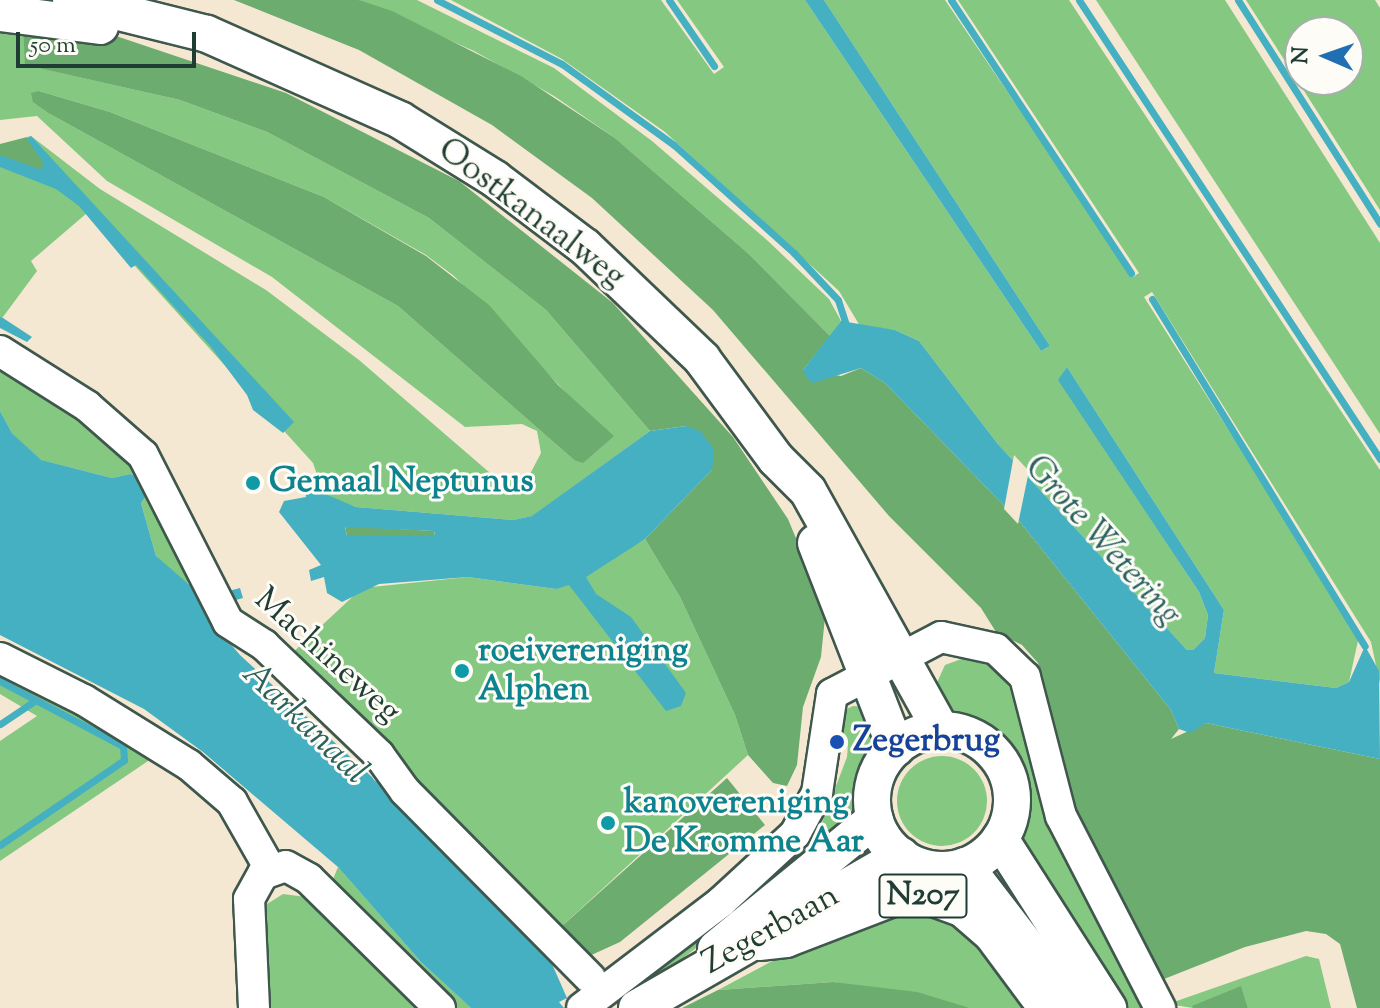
<!DOCTYPE html>
<style>
body{margin:0}
#map{position:relative;width:1380px;height:1008px;overflow:hidden;background:#f5e8d2;font-family:"Sorts Mill Goudy",serif}
div>[style]{position:absolute}
[style*='--x']{left:calc(var(--x)*1px);top:calc(var(--y)*1px);width:calc(var(--w)*1px);rotate:calc(var(--a)*1deg)}
.green>*{inset:0;background:#85c881}
.round{border-radius:50%}
.forest>*{inset:0;background:#6cac6f}
.water>*{inset:0;background:#44b0c1}
.pier>*{inset:0;background:#f5e8d2}
.stream>*{height:7px;margin:-3.5px;padding:0 3.5px;transform-origin:3.5px;border-radius:3.5px;background:#44b0c1}
.roads{filter:drop-shadow(2px 0 #3f574c) drop-shadow(-2px 0 #3f574c) drop-shadow(0 2px #3f574c) drop-shadow(0 -2px #3f574c)}
.minor>*{height:30px;margin:-15px;padding:0 15px;transform-origin:15px;border-radius:15px;background:#fff}
.major>*{height:36px;margin:-18px;padding:0 18px;transform-origin:18px;border-radius:18px;background:#fff}
.major>.ring{margin:-18px;padding:0;box-sizing:content-box;background:none;border:36px solid #fff;border-radius:50%}
.dots>*{width:22px;height:22px;translate:-50% -50%;box-sizing:border-box;border:4px solid #fdfcf7;border-radius:50%}
span{translate:-50% -50%;white-space:nowrap;text-align:center;line-height:1.15;-webkit-text-stroke:6px #fdfcf7;paint-order:stroke}
.shield-label span{padding:2px 6px;background:#fdfcf7;border:2px solid;border-radius:6px;-webkit-text-stroke-width:0}
.shield-label{font-size:32px;color:#1f3d34;font-weight:700}
.street-label{font-size:34px;color:#1f3d34}
.culture-label{font-size:34px;color:#0d838f;font-weight:700}
.left{translate:0 -50%;text-align:left}
.transit-label{font-size:34px;color:#164399;font-weight:700}
.water-label{font-size:36px;color:#2a605e;font-style:italic}
.north{position:absolute;left:1284px;top:16px;width:80px;height:80px;box-sizing:border-box;background:#fdfcf7;border:2px solid #a4b0a9;border-radius:50%;rotate:272deg;font-size:22px;font-weight:700;line-height:32px;text-align:center;color:#1f3d34}
.north::after{content:'';display:block;margin:auto;width:28px;height:36px;background:#1f6fb2;clip-path:polygon(50% 0,100% 100%,50% 72%,0 100%)}
.scale{position:absolute;left:16px;top:32px;width:180px;height:36px;box-sizing:border-box;border:4px solid #1f3d34;border-top:0;padding-left:10px;font-size:24px;line-height:28px;white-space:nowrap;color:#1f3d34;-webkit-text-stroke:6px #fdfcf7;paint-order:stroke}
</style>
<div id="map">
<div class="green">
<i style="clip-path:polygon(359px 0,417px 0,554px 68px,652px 141px,768px 241px,829px 299px,841px 321px,830px 336px,750px 255px,615px 138px,554px 96px,474px 51px)"></i>
<i style="clip-path:polygon(451px 0,661px 0,714px 74px,724px 67px,677px 0,805px 0,1041px 351px,1050px 346px,824px 0,945px 0,1133px 277px,1139px 273px,958px 0,1069px 0,1380px 470px,1380px 684px,1371px 642px,1152px 292px,1144px 297px,1359px 636px,1349px 682px,1336px 688px,1214px 673px,1224px 610px,1067px 367px,1059px 380px,1199px 592px,1208px 615px,1205px 638px,1193px 650px,1187px 650px,997px 443px,919px 341px,895px 330px,860px 326px,839px 291px,665px 132px,562px 59px)"></i>
<i style="clip-path:polygon(1096px 0,1225px 0,1380px 243px,1380px 434px)"></i>
<i style="clip-path:polygon(evenodd,1246px 0,1375px 0,1380px 8px,1380px 210px,1246px 0,1348px 32px,1348px 80px,1300px 80px,1300px 32px,1348px 32px)"></i>
<i style="clip-path:polygon(evenodd,0 22px,23px 24px,26px 65px,180px 100px,267px 132px,429px 218px,546px 310px,650px 431px,533px 516px,513px 520px,356px 507px,324px 495px,313px 463px,87px 213px,31px 261px,37px 271px,0 321px,0 166px,54px 177px,27px 137px,31px 136px,100px 189px,266px 290px,359px 360px,497px 479px,530px 474px,541px 453px,537px 431px,522px 424px,465px 427px,272px 277px,107px 181px,37px 116px,0 120px,0 22px,39px 91px,110px 112px,324px 197px,426px 255px,454px 276px,576px 403px,574px 460px,398px 306px,50px 114px,39px 91px)"></i>
<i style="clip-path:polygon(0 369px,83px 423px,147px 479px,130px 474px,112px 478px,40px 460px,12px 433px,0 411px)"></i>
<i style="clip-path:polygon(151px 489px,203px 590px,173px 576px,156px 556px,141px 503px)"></i>
<i style="clip-path:polygon(645px 539px,680px 597px,735px 715px,748px 755px,561px 927px,289px 656px,362px 588px,468px 577px,556px 589px)"></i>
<i style="clip-path:polygon(964px 658px,991px 666px,1017px 696px,1148px 1008px,1115px 1008px,1019px 838px,1021px 790px,1013px 765px,986px 735px,950px 720px,934px 689px,945px 665px)"></i>
<i style="clip-path:polygon(0 671px,154px 757px,0 861px,0 741px,37px 716px,0 694px)"></i>
<i style="clip-path:polygon(853px 706px,866px 707px,877px 733px,861px 809px,741px 914px,637px 993px,633px 989px,772px 880px,820px 828px,847px 757px,848px 744px,840px 743px,842px 711px)"></i>
<i class="round" style="left:897px;top:756px;width:90px;height:90px"></i>
<i style="clip-path:polygon(338px 867px,421px 962px,471px 1008px,447px 1008px,329px 889px)"></i>
<i style="clip-path:polygon(283px 894px,306px 897px,417px 1008px,267px 1008px,260px 917px,267px 904px)"></i>
<i style="clip-path:polygon(910px 907px,963px 924px,1037px 1008px,970px 1008px,833px 982px,718px 990px,819px 936px)"></i>
<i style="clip-path:polygon(1306px 956px,1319px 959px,1331px 1008px,1248px 1008px,1241px 987px,1193px 1008px,1168px 1004px)"></i>
</div>
<div class="forest">
<i style="clip-path:polygon(234px 0,359px 0,392px 11px,521px 76px,615px 138px,750px 255px,830px 336px,803px 370px,841px 376px,861px 368px,885px 383px,1020px 522px,1171px 710px,1179px 729px,1171px 739px,1206px 723px,1380px 759px,1380px 1008px,1357px 1008px,1340px 944px,1326px 934px,1306px 931px,1245px 947px,1159px 981px,1076px 809px,1038px 663px,1022px 645px,996px 632px,981px 608px,889px 516px,713px 310px,592px 198px,492px 125px,359px 50px)"></i>
<i style="clip-path:polygon(23px 24px,119px 37px,286px 93px,459px 181px,613px 303px,733px 437px,788px 519px,817px 589px,825px 617px,821px 657px,803px 707px,797px 765px,787px 786px,773px 783px,748px 755px,735px 715px,680px 597px,645px 539px,712px 470px,686px 426px,650px 431px,546px 310px,429px 218px,267px 132px,180px 100px,25px 65px)"></i>
<i style="clip-path:polygon(39px 91px,110px 112px,324px 197px,426px 256px,489px 305px,558px 385px,614px 436px,583px 463px,574px 460px,398px 306px,50px 114px,33px 102px,31px 93px)"></i>
<i style="clip-path:polygon(27px 137px,55px 178px,0 166px,0 144px)"></i>
<i style="clip-path:polygon(345px 526px,434px 531px,435px 536px,347px 536px)"></i>
<i style="clip-path:polygon(727px 778px,765px 825px,620px 942px,587px 957px,561px 927px)"></i>
<i style="clip-path:polygon(833px 982px,917px 992px,970px 1008px,682px 1008px,718px 990px)"></i>
<i style="clip-path:polygon(1241px 986px,1248px 1008px,1193px 1008px,1192px 1006px)"></i>
</div>
<div class="water">
<i style="clip-path:polygon(805px 0,824px 0,1050px 346px,1041px 351px)"></i>
<i style="clip-path:polygon(31px 136px,294px 422px,283px 433px,253px 410px,247px 395px,211px 347px,136px 265px,131px 268px,79px 206px,56px 189px,0 167px,0 155px,42px 170px,43px 162px,27px 139px)"></i>
<i style="clip-path:polygon(0 317px,3px 318px,32px 337px,27px 342px,0 328px)"></i>
<i style="clip-path:polygon(841px 321px,895px 330px,919px 341px,997px 443px,1187px 650px,1193px 650px,1205px 638px,1208px 615px,1199px 592px,1058px 380px,1067px 367px,1224px 610px,1214px 673px,1336px 688px,1349px 682px,1365px 646px,1379px 671px,1380px 759px,1206px 723px,1190px 733px,1179px 729px,1171px 710px,1020px 522px,885px 383px,861px 368px,813px 383px,807px 378px,803px 370px)"></i>
<i style="clip-path:polygon(0 411px,12px 433px,41px 460px,112px 478px,130px 474px,147px 479px,151px 489px,141px 503px,156px 556px,192px 587px,221px 593px,240px 588px,243px 598px,225px 603px,222px 634px,240px 655px,262px 654px,374px 759px,373px 779px,494px 887px,541px 939px,567px 998px,559px 1002px,564px 1008px,471px 1008px,421px 962px,338px 867px,203px 752px,144px 709px,0 635px)"></i>
<i style="clip-path:polygon(evenodd,686px 426px,700px 431px,714px 449px,712px 470px,645px 539px,586px 577px,596px 594px,631px 617px,686px 693px,681px 706px,666px 711px,569px 585px,556px 589px,468px 577px,379px 584px,342px 602px,327px 593px,324px 577px,311px 581px,309px 570px,321px 565px,279px 512px,284px 501px,306px 497px,305px 492px,321px 486px,325px 494px,356px 507px,513px 520px,532px 516px,650px 431px,686px 426px,345px 527px,434px 531px,435px 535px,347px 536px,345px 527px)"></i>
</div>
<div class="pier">
<i style="clip-path:polygon(1014px 455px,1029px 471px,1018px 524px,1004px 509px)"></i>
<i style="clip-path:polygon(262px 654px,374px 759px,373px 778px,240px 655px)"></i>
</div>
<div class="stream">
<i style="--x:437;--y:0;--w:140;--a:27.1"></i>
<i style="--x:562;--y:64;--w:138;--a:35.9"></i>
<i style="--x:674;--y:145;--w:161;--a:42"></i>
<i style="--x:794;--y:253;--w:64;--a:46.9"></i>
<i style="--x:838;--y:300;--w:29;--a:72"></i>
<i style="--x:669;--y:0;--w:80;--a:55.7"></i>
<i style="--x:951;--y:0;--w:327;--a:56.6"></i>
<i style="--x:1079;--y:0;--w:549;--a:56.74"></i>
<i style="--x:1238;--y:0;--w:265;--a:57.6"></i>
<i style="--x:1152;--y:299;--w:407;--a:58.5"></i>
<i style="--x:0;--y:681;--w:139;--a:27.9"></i>
<i style="--x:123;--y:746;--w:14;--a:86"></i>
<i style="--x:124;--y:760;--w:150;--a:145.6"></i>
<i style="--x:0;--y:724;--w:43;--a:-33.7"></i>
</div>
<div class="roads">
<div class="minor">
<i style="--x:0;--y:351;--w:103;--a:32.3"></i>
<i style="--x:87;--y:406;--w:74;--a:41.2"></i>
<i style="--x:143;--y:455;--w:187;--a:63"></i>
<i style="--x:228;--y:622;--w:43;--a:32.6"></i>
<i style="--x:264;--y:645;--w:159;--a:43.7"></i>
<i style="--x:379;--y:755;--w:44;--a:54.2"></i>
<i style="--x:405;--y:791;--w:263;--a:45.3"></i>
<i style="--x:0;--y:658;--w:94;--a:26.6"></i>
<i style="--x:84;--y:700;--w:123;--a:31.8"></i>
<i style="--x:189;--y:765;--w:57;--a:40.7"></i>
<i style="--x:232;--y:802;--w:77;--a:60.4"></i>
<i style="--x:254;--y:1008;--w:109;--a:-92.6"></i>
<i style="--x:249;--y:899;--w:29;--a:-61"></i>
<i style="--x:263;--y:874;--w:24;--a:-19"></i>
<i style="--x:286;--y:866;--w:26;--a:29"></i>
<i style="--x:309;--y:879;--w:184;--a:44.6"></i>
<i style="--x:582;--y:1008;--w:175;--a:-37.3"></i>
<i style="--x:721;--y:902;--w:100;--a:-42.6"></i>
<i style="--x:795;--y:834;--w:47;--a:-61.8"></i>
<i style="--x:817;--y:793;--w:100;--a:-81.4"></i>
<i style="--x:832;--y:694;--w:123;--a:-27.6"></i>
<i style="--x:941;--y:637;--w:56;--a:12.3"></i>
<i style="--x:996;--y:649;--w:40;--a:44"></i>
<i style="--x:1025;--y:677;--w:144;--a:75.5"></i>
<i style="--x:1061;--y:816;--w:216;--a:62.7"></i>
</div>
<div class="major">
<i style="--x:71;--y:0;--w:140;--a:14"></i>
<i style="--x:207;--y:34;--w:211;--a:24"></i>
<i style="--x:400;--y:120;--w:112;--a:31.8"></i>
<i style="--x:495;--y:179;--w:113;--a:37.1"></i>
<i style="--x:585;--y:247;--w:162;--a:43.7"></i>
<i style="--x:702;--y:359;--w:124;--a:53.5"></i>
<i style="--x:776;--y:459;--w:45;--a:45"></i>
<i style="--x:808;--y:491;--w:274;--a:60.9"></i>
<i style="--x:0;--y:13;--w:101;--a:7.4"></i>
<i style="--x:816;--y:543;--w:220;--a:68.7"></i>
<i class="ring" style="left:872px;top:730px;width:104px;height:104px"></i>
<i style="--x:1000;--y:839;--w:201;--a:57.4"></i>
<i style="--x:965;--y:866;--w:179;--a:52.5"></i>
<i style="--x:759;--y:942;--w:27;--a:-6"></i>
<i style="--x:786;--y:939;--w:117;--a:-21.1"></i>
<i style="--x:895;--y:897;--w:39;--a:1"></i>
<i style="--x:934;--y:898;--w:30;--a:20"></i>
<i style="--x:962;--y:908;--w:40;--a:41"></i>
<i style="--x:992;--y:934;--w:92;--a:53.4"></i>
<i style="--x:716;--y:949;--w:205;--a:-39.3"></i>
<i style="--x:637;--y:1008;--w:305;--a:-29.9"></i>
</div>
</div>
<div class="dots">
<i style="left:253px;top:483px;background:#0f9aa8"></i>
<i style="left:462px;top:671px;background:#0f9aa8"></i>
<i style="left:837px;top:742px;background:#1a4fb4"></i>
<i style="left:608px;top:823px;background:#0f9aa8"></i>
</div>
<div class="shield-label">
<span style="left:923px;top:896px">N207</span>
</div>
<div class="street-label">
<span style="left:531px;top:214px;rotate:37deg">Oostkanaalweg</span>
<span style="left:327px;top:656px;rotate:42deg">Machineweg</span>
<span style="left:771px;top:930px;rotate:-29deg">Zegerbaan</span>
</div>
<div class="culture-label">
<span class="left" style="left:269px;top:483px">Gemaal Neptunus</span>
<span class="left" style="left:478px;top:671px">roeivereniging<br>Alphen</span>
<span class="left" style="left:624px;top:823px">kanovereniging<br>De Kromme Aar</span>
</div>
<div class="transit-label">
<span class="left" style="left:853px;top:742px">Zegerbrug</span>
</div>
<div class="water-label">
<span style="left:1102px;top:542px;rotate:48deg">Grote Wetering</span>
<span style="left:304px;top:724px;rotate:44deg">Aarkanaal</span>
</div>
<div class="north">N</div>
<div class="scale">50 m</div>
</div>
